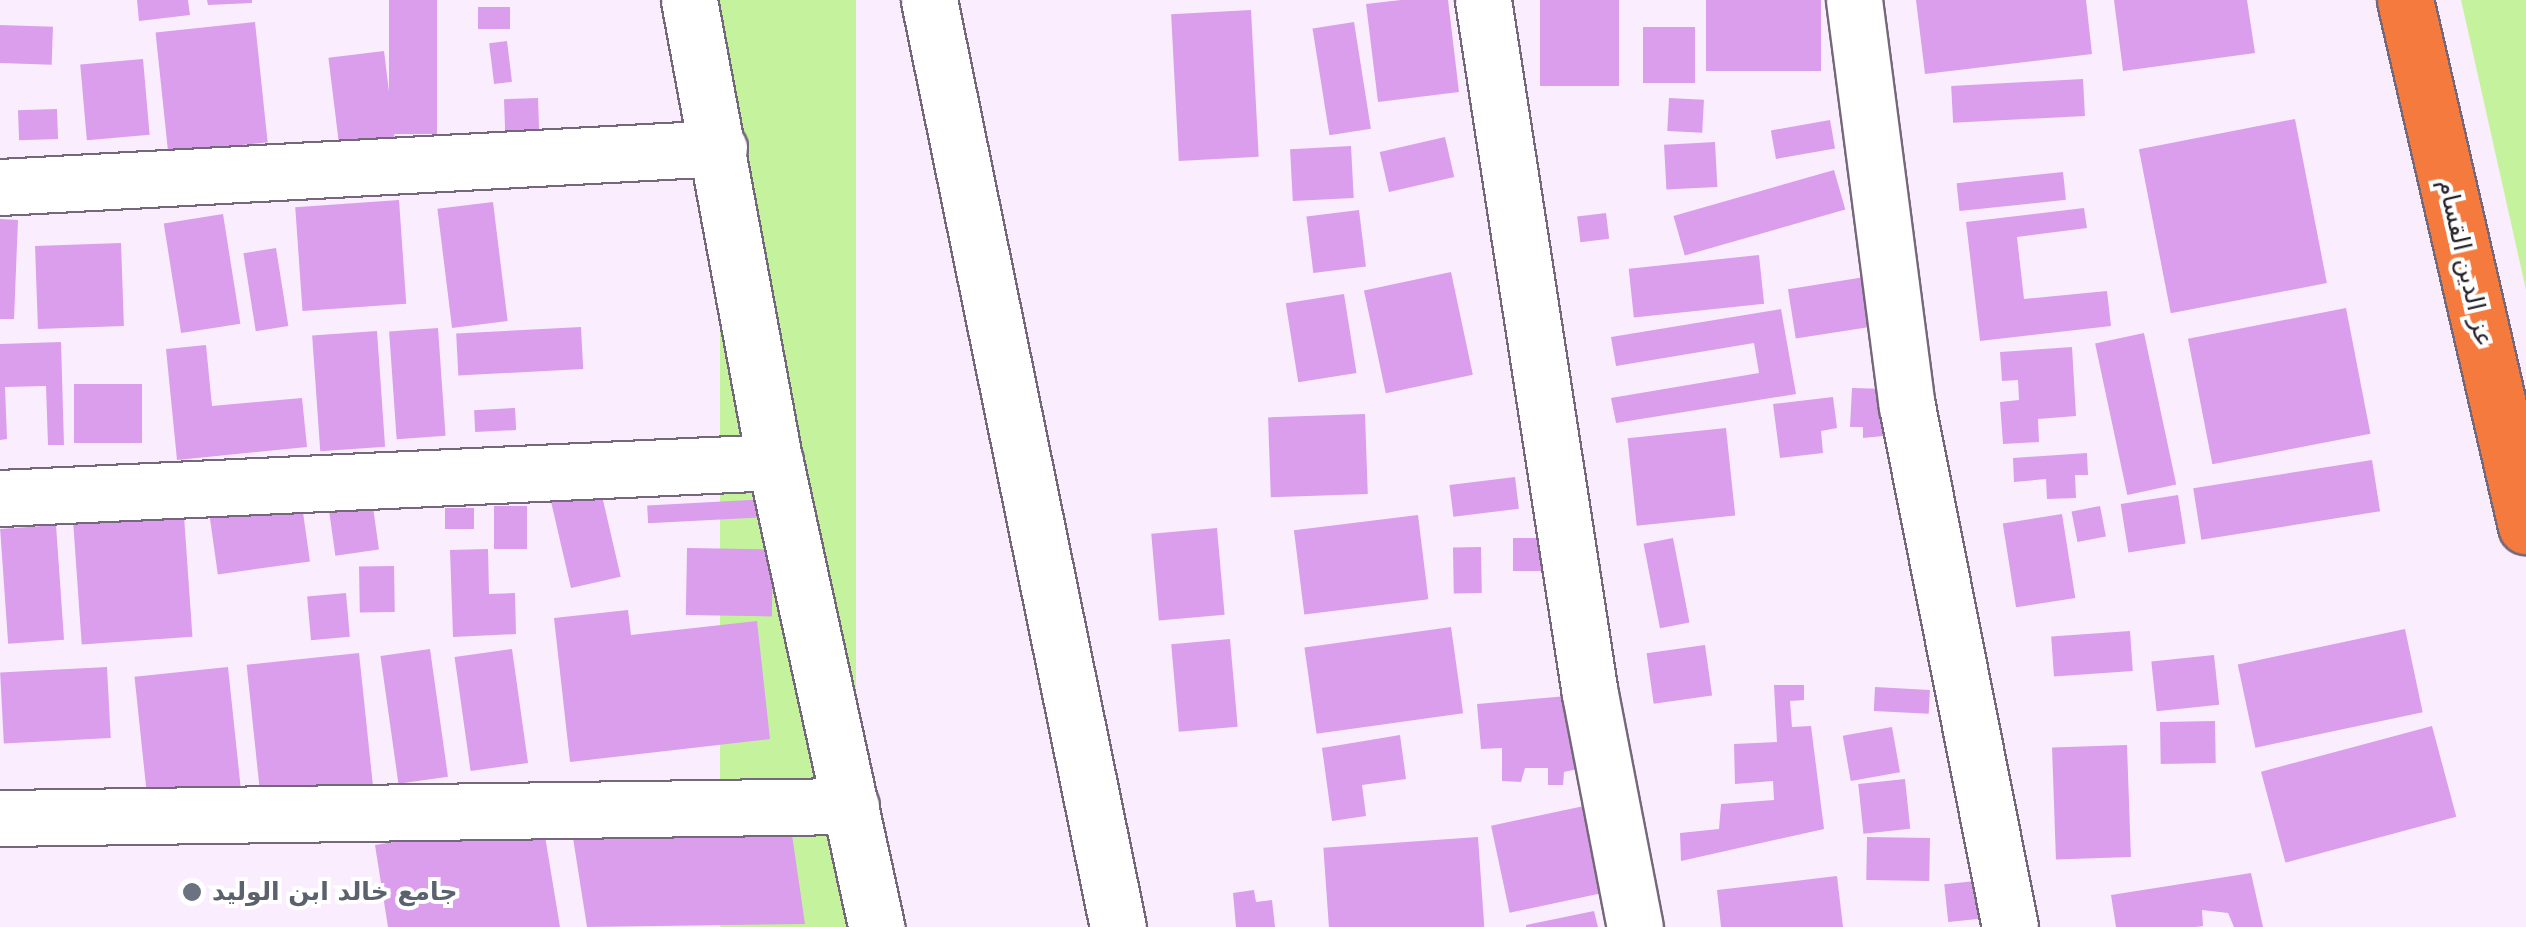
<!DOCTYPE html>
<meta charset="utf-8">
<style>
body{margin:0}
#map{position:relative;width:2526px;height:927px;overflow:hidden;background:#faeefe;font-family:"DejaVu Sans",Vazirmatn,sans-serif}
div>[style]{position:absolute}
[style*='--x']{left:calc(var(--x)*1px);top:calc(var(--y)*1px);width:calc(var(--w)*1px);rotate:calc(var(--a)*1deg)}
.green>*{inset:0;background:#c5f29d;transform-origin:0 0}
.building>*{inset:0;background:#da9eed;transform-origin:0 0}
.roads{filter:drop-shadow(2px 0 #75687a) drop-shadow(-2px 0 #75687a) drop-shadow(0 2px #75687a) drop-shadow(0 -2px #75687a)}
.street>*{height:55px;margin:-27.5px;padding:0 27.5px;transform-origin:27.5px;border-radius:27.5px;background:#fff}
.highway>*{height:55px;margin:-27.5px;padding:0 27.5px;transform-origin:27.5px;border-radius:27.5px;background:#f57a3d}
.dots>*{width:28px;height:28px;translate:-50% -50%;box-sizing:border-box;border:5px solid #fff;border-radius:50%}
span{translate:-50% -50%;white-space:nowrap;text-align:center;line-height:1.15;-webkit-text-stroke:8px #fff;paint-order:stroke}
.street-label{font-size:25px;color:#272229}
.worship-label{font-size:25px;color:#5b616d;font-weight:700}
.left{translate:0 -50%;text-align:left}
</style>
<div id="map">
<div class="green">
<i style="left:720px;top:0;width:136px;height:944px"></i>
<i style="clip-path:polygon(2461px 0,2526px 0,2526px 290px,2472px 49px)"></i>
</div>
<div class="building">
<i style="clip-path:polygon(137px 0,188px 0,190px 15px,139px 21px)"></i>
<i style="clip-path:polygon(207px 0,252px 0,252px 3px,208px 5px)"></i>
<i style="left:389px;top:0;width:48px;height:134px"></i>
<i style="clip-path:polygon(1401px 0,1448px 0,1459px 92px,1378px 102px,1366px 4px)"></i>
<i style="left:1540px;top:0;width:79px;height:86px"></i>
<i style="left:1706px;top:0;width:115px;height:71px"></i>
<i style="clip-path:polygon(1916px 0,2086px 0,2092px 54px,1925px 74px)"></i>
<i style="clip-path:polygon(2114px 0,2247px 0,2255px 53px,2123px 71px)"></i>
<i style="left:510px;top:7px;width:22px;height:32px;rotate:90deg"></i>
<i style="left:1251px;top:10px;width:147px;height:80px;rotate:87deg"></i>
<i style="left:255px;top:22px;width:121px;height:100px;rotate:84deg"></i>
<i style="left:1354px;top:22px;width:108px;height:42px;rotate:81deg"></i>
<i style="left:0;top:25px;width:53px;height:38px;rotate:2deg"></i>
<i style="left:1643px;top:27px;width:52px;height:56px"></i>
<i style="left:507px;top:41px;width:41px;height:18px;rotate:83deg"></i>
<i style="left:384px;top:51px;width:91px;height:56px;rotate:83deg"></i>
<i style="left:143px;top:59px;width:76px;height:63px;rotate:85deg"></i>
<i style="left:2083px;top:79px;width:37px;height:132px;rotate:87deg"></i>
<i style="left:538px;top:98px;width:33px;height:34px;rotate:88deg"></i>
<i style="left:1669px;top:98px;width:35px;height:33px;rotate:3deg"></i>
<i style="left:57px;top:109px;width:30px;height:39px;rotate:88deg"></i>
<i style="left:2295px;top:119px;width:167px;height:159px;rotate:79deg"></i>
<i style="left:1830px;top:120px;width:29px;height:60px;rotate:80deg"></i>
<i style="left:1445px;top:137px;width:41px;height:67px;rotate:77deg"></i>
<i style="left:1715px;top:142px;width:45px;height:51px;rotate:87deg"></i>
<i style="left:1351px;top:146px;width:52px;height:61px;rotate:87deg"></i>
<i style="left:1834px;top:170px;width:41px;height:167px;rotate:74deg"></i>
<i style="left:2063px;top:172px;width:28px;height:107px;rotate:84deg"></i>
<i style="left:399px;top:200px;width:104px;height:104px;rotate:86deg"></i>
<i style="left:493px;top:202px;width:120px;height:56px;rotate:83deg"></i>
<i style="clip-path:polygon(2084px 208px,2087px 228px,2017px 237px,2024px 299px,2107px 291px,2111px 326px,1980px 341px,1966px 222px)"></i>
<i style="left:1359px;top:210px;width:57px;height:53px;rotate:83deg"></i>
<i style="left:1606px;top:213px;width:26px;height:29px;rotate:83deg"></i>
<i style="left:223px;top:214px;width:111px;height:60px;rotate:81deg"></i>
<i style="clip-path:polygon(0 219px,18px 220px,14px 319px,0 319px)"></i>
<i style="left:121px;top:243px;width:83px;height:86px;rotate:88deg"></i>
<i style="left:276px;top:248px;width:79px;height:33px;rotate:81deg"></i>
<i style="left:1759px;top:255px;width:49px;height:131px;rotate:84deg"></i>
<i style="left:1451px;top:272px;width:105px;height:89px;rotate:78deg"></i>
<i style="left:1865px;top:277px;width:50px;height:78px;rotate:81deg"></i>
<i style="left:1344px;top:294px;width:80px;height:59px;rotate:81deg"></i>
<i style="left:2346px;top:308px;width:128px;height:161px;rotate:79deg"></i>
<i style="clip-path:polygon(1781px 309px,1796px 394px,1616px 423px,1611px 398px,1759px 373px,1754px 343px,1616px 366px,1611px 337px)"></i>
<i style="left:581px;top:327px;width:42px;height:125px;rotate:87deg"></i>
<i style="left:438px;top:328px;width:108px;height:49px;rotate:86deg"></i>
<i style="left:377px;top:331px;width:116px;height:65px;rotate:86deg"></i>
<i style="left:2144px;top:333px;width:155px;height:50px;rotate:78deg"></i>
<i style="clip-path:polygon(61px 342px,64px 445px,48px 445px,46px 386px,5px 387px,7px 439px,0 440px,0 344px)"></i>
<i style="clip-path:polygon(206px 345px,212px 406px,302px 398px,307px 447px,177px 460px,166px 349px)"></i>
<i style="clip-path:polygon(2072px 347px,2076px 416px,2038px 419px,2039px 442px,2003px 444px,2000px 402px,2019px 400px,2018px 380px,2002px 381px,2000px 352px)"></i>
<i style="left:74px;top:384px;width:68px;height:59px"></i>
<i style="clip-path:polygon(1852px 388px,1889px 389px,1883px 436px,1863px 438px,1863px 427px,1850px 427px)"></i>
<i style="clip-path:polygon(1833px 397px,1837px 428px,1821px 431px,1823px 453px,1780px 458px,1773px 404px)"></i>
<i style="left:515px;top:408px;width:22px;height:41px;rotate:87deg"></i>
<i style="left:1365px;top:414px;width:80px;height:97px;rotate:88deg"></i>
<i style="left:1726px;top:428px;width:88px;height:99px;rotate:84deg"></i>
<i style="clip-path:polygon(2087px 453px,2088px 475px,2075px 475px,2076px 498px,2047px 499px,2046px 479px,2014px 482px,2013px 458px)"></i>
<i style="left:2372px;top:460px;width:52px;height:181px;rotate:81deg"></i>
<i style="left:1515px;top:477px;width:32px;height:66px;rotate:83deg"></i>
<i style="left:600px;top:487px;width:92px;height:51px;rotate:77deg"></i>
<i style="left:2178px;top:495px;width:49px;height:58px;rotate:81deg"></i>
<i style="left:769px;top:499px;width:18px;height:122px;rotate:87deg"></i>
<i style="left:372px;top:500px;width:50px;height:44px;rotate:82deg"></i>
<i style="left:302px;top:505px;width:57px;height:93px;rotate:82deg"></i>
<i style="left:494px;top:506px;width:33px;height:43px"></i>
<i style="left:2100px;top:506px;width:31px;height:29px;rotate:79deg"></i>
<i style="left:474px;top:508px;width:21px;height:29px;rotate:90deg"></i>
<i style="left:2062px;top:514px;width:85px;height:60px;rotate:81deg"></i>
<i style="left:1418px;top:515px;width:85px;height:125px;rotate:83deg"></i>
<i style="left:184px;top:516px;width:121px;height:111px;rotate:86deg"></i>
<i style="left:56px;top:525px;width:115px;height:56px;rotate:86deg"></i>
<i style="left:1217px;top:528px;width:87px;height:66px;rotate:85deg"></i>
<i style="left:1513px;top:538px;width:42px;height:33px"></i>
<i style="left:1673px;top:538px;width:86px;height:30px;rotate:79deg"></i>
<i style="left:1481px;top:547px;width:46px;height:28px;rotate:89deg"></i>
<i style="left:687px;top:548px;width:86px;height:67px;rotate:1deg"></i>
<i style="clip-path:polygon(488px 549px,489px 594px,515px 593px,516px 634px,453px 637px,450px 550px)"></i>
<i style="left:394px;top:566px;width:46px;height:35px;rotate:89deg"></i>
<i style="left:346px;top:593px;width:44px;height:39px;rotate:85deg"></i>
<i style="clip-path:polygon(628px 610px,631px 635px,757px 621px,770px 739px,570px 762px,554px 618px)"></i>
<i style="left:1451px;top:627px;width:87px;height:148px;rotate:82deg"></i>
<i style="left:2405px;top:629px;width:85px;height:171px;rotate:78deg"></i>
<i style="left:2130px;top:631px;width:40px;height:79px;rotate:86deg"></i>
<i style="left:1230px;top:639px;width:88px;height:59px;rotate:85deg"></i>
<i style="left:1705px;top:645px;width:51px;height:59px;rotate:82deg"></i>
<i style="left:430px;top:649px;width:129px;height:50px;rotate:82deg"></i>
<i style="left:512px;top:649px;width:115px;height:58px;rotate:82deg"></i>
<i style="left:359px;top:653px;width:132px;height:113px;rotate:84deg"></i>
<i style="left:2214px;top:655px;width:50px;height:63px;rotate:84deg"></i>
<i style="left:107px;top:667px;width:71px;height:107px;rotate:87deg"></i>
<i style="left:228px;top:667px;width:132px;height:94px;rotate:84deg"></i>
<i style="clip-path:polygon(1774px 685px,1804px 685px,1804px 700px,1790px 701px,1792px 727px,1811px 726px,1824px 829px,1681px 861px,1680px 833px,1719px 829px,1721px 804px,1774px 800px,1773px 781px,1735px 784px,1734px 744px,1777px 742px)"></i>
<i style="left:1875px;top:687px;width:55px;height:24px;rotate:3deg"></i>
<i style="clip-path:polygon(1590px 694px,1604px 763px,1564px 772px,1563px 785px,1548px 785px,1548px 768px,1525px 768px,1521px 782px,1502px 781px,1502px 748px,1481px 749px,1477px 704px)"></i>
<i style="left:2215px;top:721px;width:42px;height:55px;rotate:89deg"></i>
<i style="left:2432px;top:726px;width:94px;height:177px;rotate:75deg"></i>
<i style="left:1892px;top:727px;width:46px;height:50px;rotate:80deg"></i>
<i style="clip-path:polygon(1400px 735px,1406px 779px,1362px 785px,1366px 816px,1332px 821px,1322px 748px)"></i>
<i style="left:2127px;top:745px;width:112px;height:75px;rotate:88deg"></i>
<i style="left:1905px;top:779px;width:50px;height:47px;rotate:84deg"></i>
<i style="left:1584px;top:806px;width:89px;height:95px;rotate:78deg"></i>
<i style="clip-path:polygon(788px 807px,805px 924px,587px 927px,573px 838px)"></i>
<i style="clip-path:polygon(542px 818px,560px 927px,388px 927px,375px 845px)"></i>
<i style="left:1478px;top:837px;width:90px;height:155px;rotate:86deg"></i>
<i style="left:1867px;top:837px;width:63px;height:43px;rotate:1deg"></i>
<i style="clip-path:polygon(2251px 873px,2263px 927px,2234px 927px,2228px 913px,2202px 910px,2203px 926px,2196px 927px,2116px 927px,2111px 895px)"></i>
<i style="clip-path:polygon(1837px 876px,1843px 927px,1721px 927px,1717px 890px)"></i>
<i style="left:1995px;top:879px;width:38px;height:51px;rotate:84deg"></i>
<i style="clip-path:polygon(1254px 890px,1256px 902px,1272px 900px,1275px 927px,1236px 927px,1233px 893px)"></i>
<i style="clip-path:polygon(1594px 911px,1598px 927px,1526px 927px,1526px 925px)"></i>
</div>
<div class="roads">
<div class="street">
<i style="--x:689;--y:0;--w:470;--a:79.5"></i>
<i style="--x:775;--y:462;--w:476;--a:77.7"></i>
<i style="--x:929;--y:0;--w:946;--a:78.48"></i>
<i style="--x:1483;--y:0;--w:702;--a:81.24"></i>
<i style="--x:1590;--y:694;--w:237;--a:79.1"></i>
<i style="--x:1854;--y:0;--w:409;--a:82.6"></i>
<i style="--x:1907;--y:406;--w:531;--a:78.82"></i>
<i style="--x:0;--y:187;--w:720;--a:-3.1"></i>
<i style="--x:0;--y:498;--w:776;--a:-2.66"></i>
<i style="--x:0;--y:818;--w:851;--a:-0.81"></i>
</div>
<div class="highway">
<i style="--x:2405;--y:0;--w:540;--a:77.05"></i>
</div>
</div>
<div class="dots">
<i style="left:192px;top:892px;background:#6b7280"></i>
</div>
<div class="street-label">
<span style="left:2465px;top:263px;rotate:77deg">عز الدين القسام</span>
</div>
<div class="worship-label">
<span class="left" style="left:212px;top:892px">جامع خالد ابن الوليد</span>
</div>
</div>
